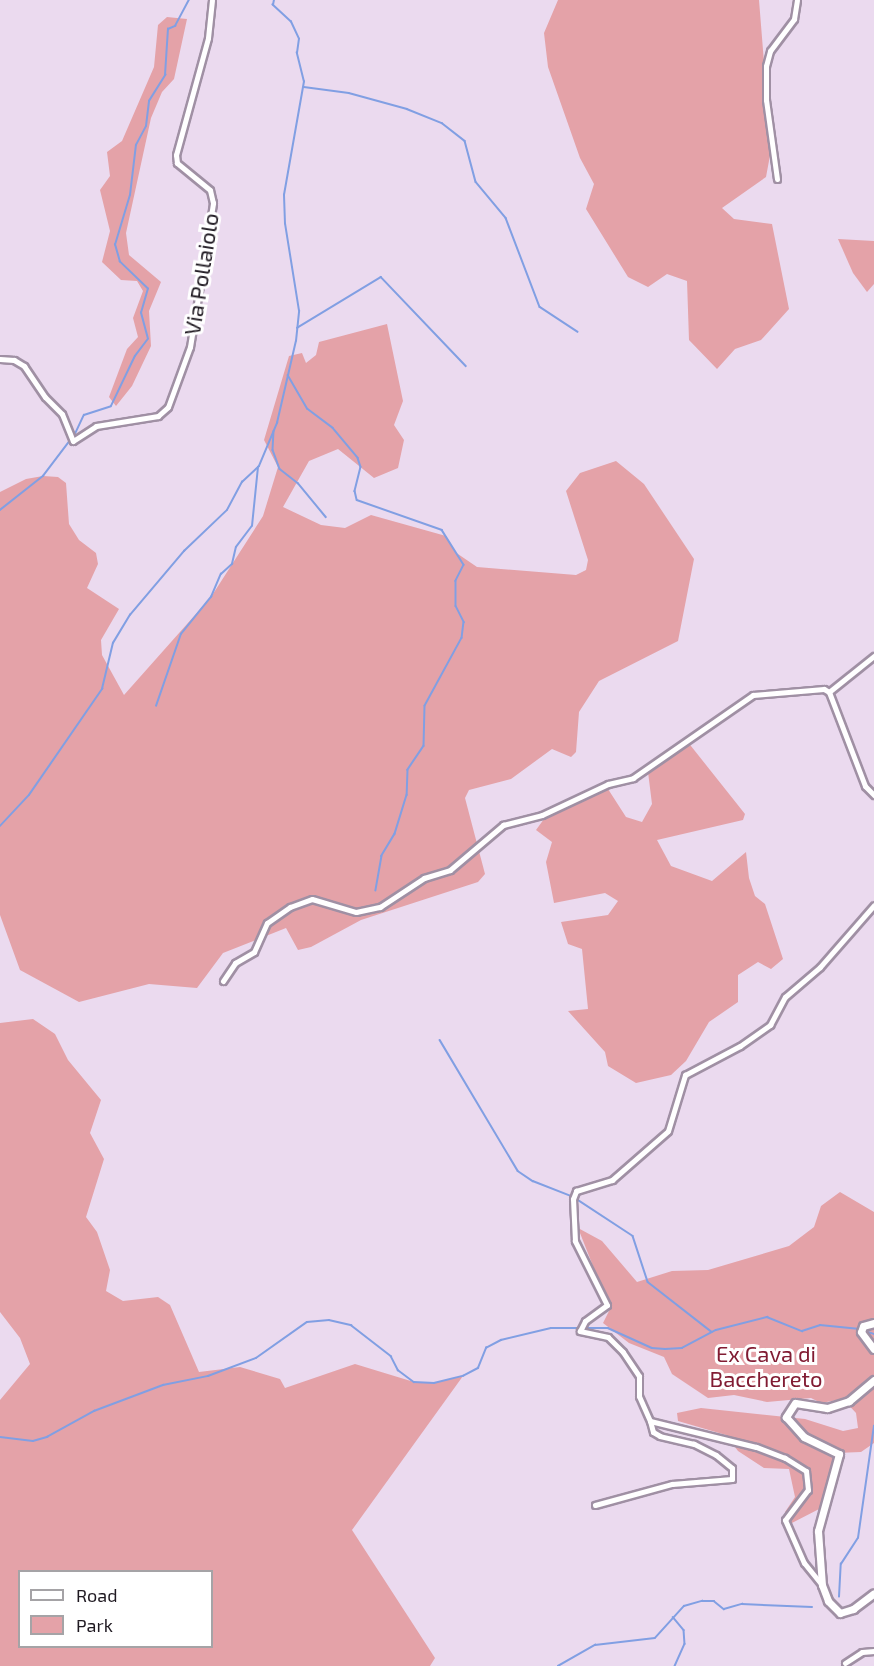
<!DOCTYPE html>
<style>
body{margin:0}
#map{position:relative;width:874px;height:1666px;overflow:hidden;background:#ebdaef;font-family:"Exo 2",sans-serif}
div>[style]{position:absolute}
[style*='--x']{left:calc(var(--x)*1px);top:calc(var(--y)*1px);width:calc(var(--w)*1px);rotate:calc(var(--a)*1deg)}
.green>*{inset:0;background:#e4a2a8}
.stream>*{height:1.5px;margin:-0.75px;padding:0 0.75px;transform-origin:0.75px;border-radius:0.75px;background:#819fe3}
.roads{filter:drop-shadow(2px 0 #a090a4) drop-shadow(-2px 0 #a090a4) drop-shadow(0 2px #a090a4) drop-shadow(0 -2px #a090a4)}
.minor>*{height:5px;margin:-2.5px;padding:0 2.5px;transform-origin:2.5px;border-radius:2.5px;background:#fff}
.tertiary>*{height:7px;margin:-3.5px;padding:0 3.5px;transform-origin:3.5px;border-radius:3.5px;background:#fff}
span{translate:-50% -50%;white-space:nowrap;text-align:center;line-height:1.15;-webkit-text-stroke:6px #fff;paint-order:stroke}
.street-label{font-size:22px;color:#1f1921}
.park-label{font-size:22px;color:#811c33}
.legend{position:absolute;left:18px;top:1570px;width:195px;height:78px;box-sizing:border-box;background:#fff;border:2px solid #a5a3a6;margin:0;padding:8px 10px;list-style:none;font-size:18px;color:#1f1921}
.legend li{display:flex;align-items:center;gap:12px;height:30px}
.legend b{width:30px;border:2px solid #a5a3a6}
</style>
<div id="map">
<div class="green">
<i style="clip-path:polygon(558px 0,759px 0,771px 150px,766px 177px,722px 208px,734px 219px,772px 224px,789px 309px,761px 340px,735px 349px,717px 369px,689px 340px,687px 281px,667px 274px,648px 287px,628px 277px,586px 209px,594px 184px,580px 158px,548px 67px,544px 33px)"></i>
<i style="clip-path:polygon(167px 17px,187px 19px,174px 79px,162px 92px,151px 118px,126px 233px,129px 255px,161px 282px,149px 311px,151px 346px,132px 386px,116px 406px,109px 397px,127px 349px,138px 337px,133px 318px,143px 291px,137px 281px,121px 280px,102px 262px,110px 231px,100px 190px,110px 176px,107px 152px,122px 141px,154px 67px,158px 25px)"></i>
<i style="clip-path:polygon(838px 239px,874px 241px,874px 284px,867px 292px,853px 273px)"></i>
<i style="clip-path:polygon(387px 324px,403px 401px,394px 425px,404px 440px,398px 468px,374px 478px,338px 449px,309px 461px,283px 507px,321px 525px,345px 528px,371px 515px,446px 536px,455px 552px,477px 567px,576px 575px,586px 570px,588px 560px,566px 491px,580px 473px,616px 461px,644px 484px,694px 559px,678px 641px,599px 681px,579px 712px,576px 752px,571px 757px,552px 749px,511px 779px,469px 790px,465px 798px,485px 874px,478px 882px,361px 920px,311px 947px,298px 950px,286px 928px,223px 953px,197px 988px,149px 984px,79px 1002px,20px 970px,0 915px,0 492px,26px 479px,43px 476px,58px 477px,66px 483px,69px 524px,79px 540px,96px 553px,98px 564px,87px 588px,119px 609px,101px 640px,102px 655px,124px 695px,211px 597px,263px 516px,278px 467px,264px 440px,289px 356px,302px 353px,306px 363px,316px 355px,319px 342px)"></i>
<i style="clip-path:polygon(687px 741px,745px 814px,743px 820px,657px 840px,671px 866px,712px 881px,746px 852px,749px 878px,755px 896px,765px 904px,783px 959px,771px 969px,758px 962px,738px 975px,738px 1002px,709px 1022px,686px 1061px,671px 1075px,636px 1083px,608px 1066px,605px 1052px,568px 1011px,588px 1009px,582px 949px,568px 944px,561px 922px,608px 915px,618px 901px,605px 893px,554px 903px,546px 862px,552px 842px,536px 830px,544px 819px,608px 789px,626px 817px,642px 822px,652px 804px,648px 772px)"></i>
<i style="clip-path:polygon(evenodd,33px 1019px,55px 1034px,68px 1060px,101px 1100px,90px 1133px,104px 1159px,86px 1217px,97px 1232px,110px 1270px,106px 1291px,123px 1301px,158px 1297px,170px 1305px,199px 1372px,240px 1367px,280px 1379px,285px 1388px,355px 1364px,414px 1382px,434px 1383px,463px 1376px,352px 1530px,435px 1658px,430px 1666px,0 1666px,0 1400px,30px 1364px,20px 1338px,0 1312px,0 1023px,33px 1019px,20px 1572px,212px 1572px,212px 1646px,20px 1646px,20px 1572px)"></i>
<i style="clip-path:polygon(840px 1192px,874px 1212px,874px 1443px,861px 1452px,836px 1453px,823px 1507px,788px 1525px,785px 1512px,795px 1497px,789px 1469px,764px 1468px,738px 1451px,726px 1435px,678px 1421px,677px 1413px,701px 1408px,805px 1419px,843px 1431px,858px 1428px,856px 1413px,843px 1399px,821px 1403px,811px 1398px,767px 1402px,734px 1395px,708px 1398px,672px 1374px,664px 1357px,629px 1343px,603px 1323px,610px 1309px,578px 1228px,602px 1241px,637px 1282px,672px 1271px,708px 1270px,789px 1246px,814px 1227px,821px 1206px)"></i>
</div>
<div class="stream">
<i style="--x:304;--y:87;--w:45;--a:7.6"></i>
<i style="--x:349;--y:93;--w:60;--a:15.4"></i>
<i style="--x:407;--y:109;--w:38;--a:22"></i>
<i style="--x:442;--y:123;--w:29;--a:38"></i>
<i style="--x:465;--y:141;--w:42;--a:75"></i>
<i style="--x:476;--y:182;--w:47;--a:50.2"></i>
<i style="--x:506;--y:218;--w:95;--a:69.1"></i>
<i style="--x:540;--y:307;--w:45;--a:33.3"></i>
<i style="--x:297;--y:328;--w:98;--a:-31.3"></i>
<i style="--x:381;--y:277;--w:123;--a:46.3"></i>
<i style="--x:288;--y:375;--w:39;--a:60"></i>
<i style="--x:308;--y:409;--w:31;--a:37"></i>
<i style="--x:333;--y:428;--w:39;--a:50"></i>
<i style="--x:358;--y:458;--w:9;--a:72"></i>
<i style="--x:361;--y:467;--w:25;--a:104"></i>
<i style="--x:355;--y:491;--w:9;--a:77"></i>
<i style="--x:357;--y:500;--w:90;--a:19.4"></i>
<i style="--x:442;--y:530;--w:41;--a:57.8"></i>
<i style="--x:464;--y:565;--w:18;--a:117"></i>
<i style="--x:456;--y:581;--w:25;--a:90"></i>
<i style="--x:456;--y:606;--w:18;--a:63"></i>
<i style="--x:464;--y:622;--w:16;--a:97"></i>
<i style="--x:462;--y:638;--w:77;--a:118.6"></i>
<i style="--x:425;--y:706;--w:40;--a:91.4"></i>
<i style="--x:424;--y:746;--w:29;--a:124"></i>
<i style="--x:408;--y:770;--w:25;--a:92"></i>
<i style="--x:407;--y:795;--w:41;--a:107.1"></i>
<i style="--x:395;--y:834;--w:26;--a:121"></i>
<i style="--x:382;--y:856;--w:35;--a:100"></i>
<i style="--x:274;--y:431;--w:19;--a:93"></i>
<i style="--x:273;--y:450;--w:20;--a:70"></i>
<i style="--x:280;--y:469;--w:23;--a:38"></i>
<i style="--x:298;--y:483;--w:44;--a:50.5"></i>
<i style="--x:74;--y:436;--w:23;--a:-65"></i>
<i style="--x:84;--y:415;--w:28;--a:-18"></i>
<i style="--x:111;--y:406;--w:55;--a:-64.4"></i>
<i style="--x:135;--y:356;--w:21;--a:-53"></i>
<i style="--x:148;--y:339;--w:27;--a:-105"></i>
<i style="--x:141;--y:313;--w:25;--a:-74"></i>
<i style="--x:148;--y:289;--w:39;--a:-136"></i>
<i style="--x:120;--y:262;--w:18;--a:-106"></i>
<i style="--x:115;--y:245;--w:52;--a:-73.3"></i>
<i style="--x:130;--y:195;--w:50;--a:-83.2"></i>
<i style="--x:136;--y:145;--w:21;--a:-62"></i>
<i style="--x:146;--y:126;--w:25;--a:-83"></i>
<i style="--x:149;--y:101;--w:31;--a:-58"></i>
<i style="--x:165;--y:75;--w:46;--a:-86.3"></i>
<i style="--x:168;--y:29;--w:8;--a:-23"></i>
<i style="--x:175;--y:26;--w:30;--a:-62"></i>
<i style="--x:0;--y:510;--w:55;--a:-38.3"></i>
<i style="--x:43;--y:476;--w:46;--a:-52.9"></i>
<i style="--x:156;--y:706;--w:76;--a:-70.9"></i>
<i style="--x:181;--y:634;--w:48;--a:-51"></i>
<i style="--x:211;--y:597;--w:25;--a:-67"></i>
<i style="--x:221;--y:574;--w:15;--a:-42"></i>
<i style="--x:232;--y:564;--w:17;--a:-77"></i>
<i style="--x:236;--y:547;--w:26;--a:-53"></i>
<i style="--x:252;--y:526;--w:59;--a:-84.2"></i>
<i style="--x:0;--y:826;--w:42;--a:-46.9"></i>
<i style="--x:29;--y:795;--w:129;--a:-55.4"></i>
<i style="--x:102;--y:689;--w:47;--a:-76.6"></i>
<i style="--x:113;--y:643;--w:33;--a:-59"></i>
<i style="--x:130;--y:615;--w:84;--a:-49.8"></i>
<i style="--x:184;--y:551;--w:59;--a:-43.6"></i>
<i style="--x:227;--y:510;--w:32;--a:-62"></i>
<i style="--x:242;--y:482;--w:23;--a:-43"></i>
<i style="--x:259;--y:466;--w:47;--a:-67.3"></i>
<i style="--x:277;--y:423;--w:84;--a:-77"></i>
<i style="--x:296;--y:341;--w:30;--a:-84"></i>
<i style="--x:299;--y:311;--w:88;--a:-99.1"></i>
<i style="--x:285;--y:224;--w:29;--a:-92"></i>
<i style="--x:284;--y:195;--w:115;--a:-80"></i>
<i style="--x:304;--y:82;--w:30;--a:-104"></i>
<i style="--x:297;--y:53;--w:14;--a:-82"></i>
<i style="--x:299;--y:39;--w:19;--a:-115"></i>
<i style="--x:291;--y:22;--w:25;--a:-137"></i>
<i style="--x:273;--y:5;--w:5;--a:-79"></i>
<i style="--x:440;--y:1040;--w:152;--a:59.2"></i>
<i style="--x:518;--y:1171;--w:18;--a:34"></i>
<i style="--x:533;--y:1181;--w:41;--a:21.5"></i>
<i style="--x:575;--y:1198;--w:69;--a:33.2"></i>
<i style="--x:633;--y:1236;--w:48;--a:71.9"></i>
<i style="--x:648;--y:1282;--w:81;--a:38"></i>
<i style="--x:583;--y:1328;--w:25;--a:0"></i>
<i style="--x:608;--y:1328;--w:48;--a:24.4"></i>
<i style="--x:652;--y:1348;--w:13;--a:4"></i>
<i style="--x:665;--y:1349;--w:17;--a:-3"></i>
<i style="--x:682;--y:1348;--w:38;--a:-28"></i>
<i style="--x:716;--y:1330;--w:53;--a:-14.3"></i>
<i style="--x:767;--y:1317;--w:38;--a:22"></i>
<i style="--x:802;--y:1331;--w:19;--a:-18"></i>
<i style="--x:820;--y:1325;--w:40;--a:5.7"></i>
<i style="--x:865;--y:1331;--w:9;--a:18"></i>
<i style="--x:0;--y:1437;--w:33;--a:7"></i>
<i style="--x:33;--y:1441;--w:15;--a:-16"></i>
<i style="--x:47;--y:1437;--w:54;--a:-29"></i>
<i style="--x:94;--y:1411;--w:74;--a:-20.6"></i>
<i style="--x:163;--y:1385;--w:46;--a:-11.3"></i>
<i style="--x:208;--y:1376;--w:51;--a:-20.6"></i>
<i style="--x:256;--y:1358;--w:62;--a:-35.2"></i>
<i style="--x:307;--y:1322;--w:22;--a:-5"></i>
<i style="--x:329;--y:1320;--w:23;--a:13"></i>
<i style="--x:351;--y:1325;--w:51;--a:37.8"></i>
<i style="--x:391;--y:1356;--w:16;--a:63"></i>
<i style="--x:398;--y:1370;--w:20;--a:37"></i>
<i style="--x:414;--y:1382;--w:20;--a:3"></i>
<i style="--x:434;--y:1383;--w:30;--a:-14"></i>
<i style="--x:463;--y:1376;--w:17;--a:-28"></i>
<i style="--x:478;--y:1368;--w:22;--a:-68"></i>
<i style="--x:486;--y:1348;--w:17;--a:-28"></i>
<i style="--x:501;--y:1340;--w:51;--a:-13.5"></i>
<i style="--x:551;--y:1328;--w:27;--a:0"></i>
<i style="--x:839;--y:1597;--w:33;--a:-87"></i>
<i style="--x:841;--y:1564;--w:31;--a:-57"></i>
<i style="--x:858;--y:1538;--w:113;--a:-81.9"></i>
<i style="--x:673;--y:1617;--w:17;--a:50"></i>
<i style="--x:684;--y:1630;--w:14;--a:86"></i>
<i style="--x:685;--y:1644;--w:24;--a:114"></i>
<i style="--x:558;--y:1666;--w:43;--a:-29.6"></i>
<i style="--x:595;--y:1645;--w:60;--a:-6.7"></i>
<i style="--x:655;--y:1638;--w:43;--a:-47.8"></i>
<i style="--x:684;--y:1606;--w:19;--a:-16"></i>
<i style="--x:702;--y:1601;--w:12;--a:0"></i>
<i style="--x:714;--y:1601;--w:13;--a:39"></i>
<i style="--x:724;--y:1609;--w:19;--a:-16"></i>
<i style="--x:742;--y:1604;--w:70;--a:2.5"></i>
</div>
<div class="roads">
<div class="minor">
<i style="--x:777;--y:179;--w:80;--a:-97.9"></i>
<i style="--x:766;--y:100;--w:34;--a:-90"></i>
<i style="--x:766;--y:66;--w:16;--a:-75"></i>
<i style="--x:770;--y:51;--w:40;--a:-53"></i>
<i style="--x:794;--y:19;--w:19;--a:-81"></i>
<i style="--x:0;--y:359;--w:14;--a:4"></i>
<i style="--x:14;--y:360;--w:12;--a:31"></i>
<i style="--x:24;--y:366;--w:37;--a:56"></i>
<i style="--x:45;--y:397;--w:24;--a:45"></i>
<i style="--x:62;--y:414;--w:29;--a:68"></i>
<i style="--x:73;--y:441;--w:27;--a:-33"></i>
<i style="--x:96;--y:426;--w:63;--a:-9.2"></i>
<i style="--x:158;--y:416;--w:13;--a:-42"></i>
<i style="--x:168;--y:407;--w:64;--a:-69.9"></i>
<i style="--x:190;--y:347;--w:146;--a:-80.9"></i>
<i style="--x:213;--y:203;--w:13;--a:-103"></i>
<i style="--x:210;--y:190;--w:43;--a:-140.7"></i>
<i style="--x:177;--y:163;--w:8;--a:-97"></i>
<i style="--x:176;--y:155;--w:121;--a:-74.7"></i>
<i style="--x:208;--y:38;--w:38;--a:-84"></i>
<i style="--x:829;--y:692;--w:58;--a:-38.7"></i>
<i style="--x:223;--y:981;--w:22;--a:-56"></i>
<i style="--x:235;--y:963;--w:22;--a:-30"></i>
<i style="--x:254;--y:952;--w:32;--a:-66"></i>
<i style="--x:267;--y:923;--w:28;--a:-35"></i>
<i style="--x:290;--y:907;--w:23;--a:-20"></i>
<i style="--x:312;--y:899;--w:46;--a:16.5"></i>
<i style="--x:356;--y:912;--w:25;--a:-12"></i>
<i style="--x:380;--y:907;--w:53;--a:-33.4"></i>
<i style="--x:424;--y:878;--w:27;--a:-17"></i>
<i style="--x:450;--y:870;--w:70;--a:-40.3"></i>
<i style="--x:503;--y:825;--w:40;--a:-14.4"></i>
<i style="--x:542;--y:815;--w:73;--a:-25.2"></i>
<i style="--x:608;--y:784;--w:26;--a:-13"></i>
<i style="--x:633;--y:778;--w:146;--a:-34.7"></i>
<i style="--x:753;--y:695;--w:71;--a:-4.8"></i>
<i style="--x:824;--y:689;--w:6;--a:31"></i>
<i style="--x:829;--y:692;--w:101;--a:69"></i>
<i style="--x:865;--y:786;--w:13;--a:45"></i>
<i style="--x:595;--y:1505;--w:80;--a:-15.3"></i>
<i style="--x:672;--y:1484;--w:60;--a:-4.8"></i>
<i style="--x:732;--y:1479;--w:11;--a:-90"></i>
<i style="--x:732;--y:1468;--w:21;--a:-141"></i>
<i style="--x:716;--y:1455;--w:25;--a:-153"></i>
<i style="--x:694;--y:1444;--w:35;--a:-167"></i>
<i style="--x:660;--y:1436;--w:8;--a:-150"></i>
<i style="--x:653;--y:1432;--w:11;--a:-105"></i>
<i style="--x:822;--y:1585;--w:28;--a:-129"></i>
<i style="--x:804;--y:1563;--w:47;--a:-113.8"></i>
<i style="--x:785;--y:1520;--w:38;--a:-53"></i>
<i style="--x:808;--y:1490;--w:19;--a:-96"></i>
<i style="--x:806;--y:1471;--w:25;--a:-148"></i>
<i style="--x:785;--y:1458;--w:31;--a:-159"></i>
<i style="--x:756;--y:1447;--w:109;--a:-166.2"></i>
<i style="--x:650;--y:1421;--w:27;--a:-114"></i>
<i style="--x:639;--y:1396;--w:20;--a:-90"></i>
<i style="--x:639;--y:1376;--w:29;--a:-124"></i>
<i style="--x:623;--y:1352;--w:21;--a:-135"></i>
<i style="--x:608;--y:1337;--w:29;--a:-168"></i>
<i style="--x:580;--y:1331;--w:11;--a:-63"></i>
<i style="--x:585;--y:1321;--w:27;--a:-36"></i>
<i style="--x:607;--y:1305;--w:72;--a:-116.6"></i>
<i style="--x:575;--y:1241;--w:42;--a:-92.7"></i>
<i style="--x:573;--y:1199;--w:9;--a:-69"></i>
<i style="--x:576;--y:1191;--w:38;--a:-17"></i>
<i style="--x:612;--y:1180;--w:74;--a:-41.2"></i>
<i style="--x:668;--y:1131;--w:59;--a:-73.1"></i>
<i style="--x:685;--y:1075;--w:62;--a:-27.8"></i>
<i style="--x:740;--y:1046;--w:37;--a:-35"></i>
<i style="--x:770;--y:1025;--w:32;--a:-62"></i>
<i style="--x:785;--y:997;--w:46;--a:-40.6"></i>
<i style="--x:820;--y:967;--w:82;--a:-48.9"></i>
<i style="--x:845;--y:1663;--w:20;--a:-33"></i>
<i style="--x:862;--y:1652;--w:12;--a:-5"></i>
</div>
<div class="tertiary">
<i style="--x:874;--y:1323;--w:11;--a:165"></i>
<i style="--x:863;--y:1326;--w:6;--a:108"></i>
<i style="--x:861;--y:1332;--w:21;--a:53"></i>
<i style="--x:874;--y:1380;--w:33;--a:140"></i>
<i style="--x:849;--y:1401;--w:23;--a:162"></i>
<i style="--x:827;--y:1408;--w:32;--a:-171"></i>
<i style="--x:795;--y:1403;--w:17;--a:123"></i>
<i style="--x:786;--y:1417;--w:27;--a:48"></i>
<i style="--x:804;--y:1437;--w:39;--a:26"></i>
<i style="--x:839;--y:1454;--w:80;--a:105.3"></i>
<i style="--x:818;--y:1531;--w:54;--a:85.8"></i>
<i style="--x:822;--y:1585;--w:17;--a:69"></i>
<i style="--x:828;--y:1601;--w:17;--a:45"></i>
<i style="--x:840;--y:1613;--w:14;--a:-17"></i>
<i style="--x:853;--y:1609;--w:26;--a:-37"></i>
</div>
</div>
<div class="street-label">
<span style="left:201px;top:274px;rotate:-81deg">Via Pollaiolo</span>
</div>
<div class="park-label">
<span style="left:766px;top:1366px">Ex Cava di<br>Bacchereto</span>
</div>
<ul class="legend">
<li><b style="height:8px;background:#fff"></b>Road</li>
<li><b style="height:16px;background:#e4a2a8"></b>Park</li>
</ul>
</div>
